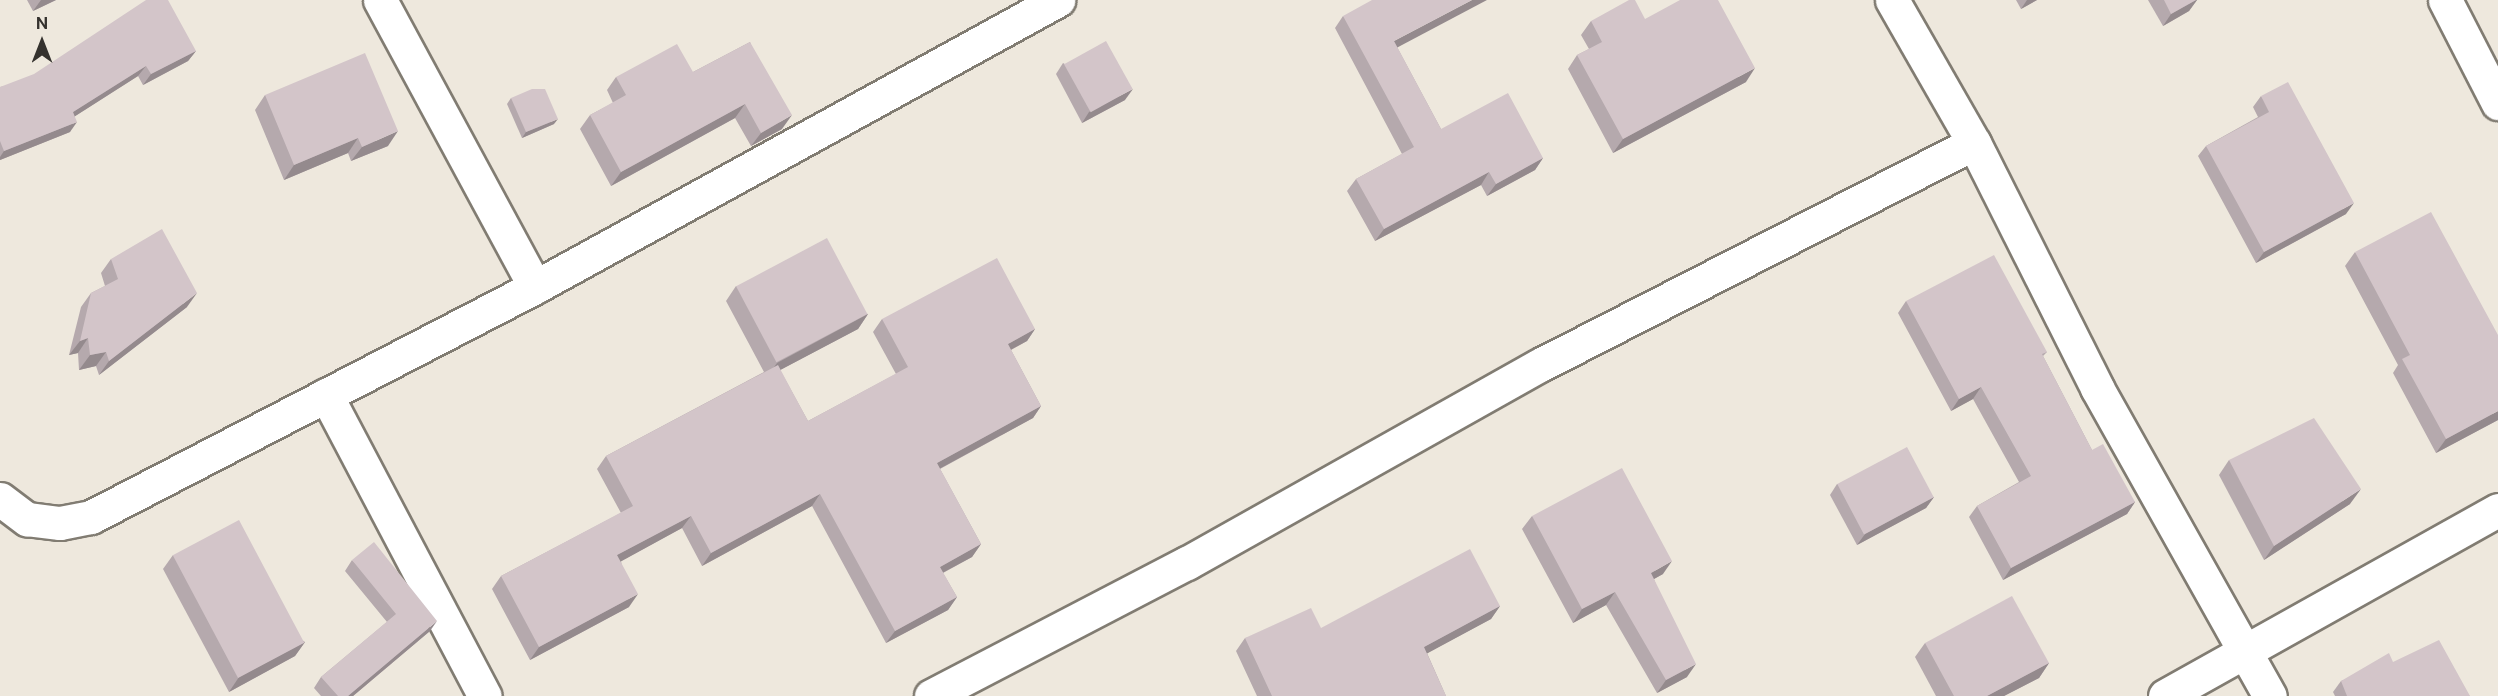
<!DOCTYPE html>
<style>
body{margin:0}
#map{position:relative;width:2498px;height:696px;overflow:hidden;background:#eee8dd;font-family:"Public Sans",sans-serif}
div>[style]{position:absolute}
[style*='--x']{left:calc(var(--x)*1px);top:calc(var(--y)*1px);width:calc(var(--w)*1px);rotate:calc(var(--a)*1deg)}
.roads{filter:drop-shadow(2px 0 #817c72) drop-shadow(-2px 0 #817c72) drop-shadow(0 2px #817c72) drop-shadow(0 -2px #817c72)}
.minor>*{height:33px;margin:-16.5px;padding:0 16.5px;transform-origin:16.5px;border-radius:16.5px;background:#fff}
.wall>*{inset:0;background:#b5a9ad}
.shaded-wall>*{inset:0;background:#948a8d}
.building>*{inset:0;background:#d3c5c9;transform-origin:0 0}
span{translate:-50% -50%;white-space:nowrap;text-align:center;line-height:1.15;-webkit-text-stroke:5px #eee8dd;paint-order:stroke}
.north{position:absolute;left:12px;top:12px;width:60px;height:60px;-webkit-text-stroke:4px #eee8dd;paint-order:stroke;rotate:0deg;font-size:16px;font-weight:700;line-height:24px;text-align:center;color:#35322e}
.north::after{content:'';display:block;margin:auto;width:21px;height:27px;background:#35322e;clip-path:polygon(50% 0,100% 100%,50% 72%,0 100%)}
</style>
<div id="map">
<div class="roads">
<div class="minor">
<i style="--x:380;--y:0;--w:326;--a:61.6"></i>
<i style="--x:1892;--y:0;--w:165;--a:60.2"></i>
<i style="--x:1974;--y:143;--w:274;--a:63.3"></i>
<i style="--x:2097;--y:388;--w:353;--a:60.7"></i>
<i style="--x:2445;--y:0;--w:116;--a:62.8"></i>
<i style="--x:326;--y:395;--w:340;--a:62.2"></i>
<i style="--x:0;--y:499;--w:34;--a:37"></i>
<i style="--x:27;--y:519;--w:33;--a:7"></i>
<i style="--x:60;--y:523;--w:32;--a:-11"></i>
<i style="--x:91;--y:517;--w:500;--a:-27.38"></i>
<i style="--x:535;--y:287;--w:597;--a:-28.76"></i>
<i style="--x:931;--y:696;--w:288;--a:-27.5"></i>
<i style="--x:1187;--y:563;--w:405;--a:-29.3"></i>
<i style="--x:1540;--y:365;--w:487;--a:-27.1"></i>
<i style="--x:2165;--y:696;--w:381;--a:-29.2"></i>
</div>
</div>
<div class="wall">
<i style="clip-path:polygon(27px 0,56px 0,33px 11px)"></i>
<i style="clip-path:polygon(2016px 0,2037px 0,2021px 9px)"></i>
<i style="clip-path:polygon(2148px 0,2197px 0,2189px 11px,2163px 26px)"></i>
<i style="clip-path:polygon(1343px 16px,1397px 47px,1441px 129px,1543px 158px,1535px 170px,1487px 196px,1481px 185px,1375px 241px,1347px 191px,1356px 179px,1402px 154px,1335px 28px)"></i>
<i style="clip-path:polygon(1645px 19px,1746px 82px,1613px 153px,1568px 69px,1577px 55px,1589px 49px,1581px 35px,1591px 21px)"></i>
<i style="clip-path:polygon(750px 42px,782px 129px,751px 146px,735px 118px,611px 186px,580px 129px,590px 115px,613px 103px,607px 90px,616px 77px,693px 72px)"></i>
<i style="clip-path:polygon(196px 51px,188px 61px,143px 85px,138px 76px,75px 116px,70px 132px,0 160px,0 87px)"></i>
<i style="clip-path:polygon(1063px 63px,1125px 100px,1082px 123px,1056px 74px)"></i>
<i style="clip-path:polygon(265px 95px,388px 146px,351px 161px,348px 153px,284px 180px,255px 110px)"></i>
<i style="clip-path:polygon(2261px 96px,2346px 214px,2256px 263px,2198px 156px,2206px 146px,2258px 117px,2253px 107px)"></i>
<i style="clip-path:polygon(511px 98px,554px 124px,522px 138px,507px 104px)"></i>
<i style="clip-path:polygon(2355px 252px,2498px 420px,2436px 453px,2393px 373px,2398px 365px,2345px 266px)"></i>
<i style="clip-path:polygon(111px 259px,187px 307px,99px 375px,96px 366px,79px 370px,78px 353px,69px 355px,81px 307px,91px 293px,105px 286px,101px 273px)"></i>
<i style="clip-path:polygon(736px 286px,868px 314px,858px 329px,780px 370px,808px 421px,896px 374px,873px 332px,882px 319px,1035px 329px,1027px 341px,1011px 350px,1041px 406px,1033px 418px,940px 469px,981px 544px,972px 557px,943px 573px,957px 597px,948px 610px,886px 643px,812px 506px,702px 566px,682px 528px,621px 561px,629px 607px,530px 660px,492px 589px,501px 576px,621px 513px,597px 469px,606px 456px,764px 372px,726px 301px)"></i>
<i style="clip-path:polygon(1906px 301px,2047px 352px,2043px 356px,2092px 450px,2135px 502px,2127px 514px,2003px 580px,1969px 517px,1977px 506px,2019px 482px,1973px 399px,1951px 411px,1898px 313px)"></i>
<i style="clip-path:polygon(2229px 460px,2350px 504px,2264px 560px,2219px 475px)"></i>
<i style="clip-path:polygon(1837px 484px,1934px 497px,1926px 508px,1857px 545px,1830px 495px)"></i>
<i style="clip-path:polygon(1532px 516px,1663px 574px,1654px 579px,1687px 677px,1657px 693px,1606px 605px,1573px 623px,1522px 529px)"></i>
<i style="clip-path:polygon(173px 555px,305px 642px,295px 656px,229px 692px,163px 569px)"></i>
<i style="clip-path:polygon(352px 560px,430px 631px,353px 696px,321px 696px,314px 688px,321px 677px,387px 622px,345px 571px)"></i>
<i style="clip-path:polygon(1500px 606px,1491px 619px,1427px 653px,1446px 696px,1257px 696px,1236px 651px,1245px 638px)"></i>
<i style="clip-path:polygon(1925px 643px,2049px 663px,2039px 678px,2004px 696px,1936px 696px,1915px 657px)"></i>
<i style="clip-path:polygon(2393px 662px,2470px 696px,2335px 696px,2333px 692px,2341px 681px)"></i>
</div>
<div class="shaded-wall">
<i style="clip-path:polygon(41px 0,56px 0,33px 11px)"></i>
<i style="clip-path:polygon(1472px 0,1487px 0,1385px 54px,1394px 41px)"></i>
<i style="clip-path:polygon(2027px 0,2037px 0,2021px 9px)"></i>
<i style="clip-path:polygon(2196px 0,2197px 0,2189px 11px,2163px 26px,2171px 14px)"></i>
<i style="clip-path:polygon(196px 51px,188px 61px,143px 85px,151px 74px)"></i>
<i style="clip-path:polygon(146px 66px,138px 76px,66px 122px,73px 112px)"></i>
<i style="clip-path:polygon(1755px 68px,1746px 82px,1613px 153px,1623px 139px)"></i>
<i style="clip-path:polygon(1133px 89px,1125px 100px,1082px 123px,1089px 112px)"></i>
<i style="clip-path:polygon(745px 104px,735px 118px,611px 186px,621px 172px)"></i>
<i style="clip-path:polygon(792px 115px,782px 129px,751px 146px,761px 133px)"></i>
<i style="clip-path:polygon(558px 119px,554px 124px,522px 138px,526px 132px)"></i>
<i style="clip-path:polygon(77px 122px,70px 132px,0 160px,0 157px,4px 151px)"></i>
<i style="clip-path:polygon(398px 131px,388px 146px,351px 161px,362px 147px)"></i>
<i style="clip-path:polygon(358px 138px,348px 153px,284px 180px,294px 165px)"></i>
<i style="clip-path:polygon(1543px 158px,1535px 170px,1487px 196px,1496px 184px)"></i>
<i style="clip-path:polygon(1489px 172px,1481px 185px,1375px 241px,1384px 229px)"></i>
<i style="clip-path:polygon(2354px 203px,2346px 214px,2256px 263px,2264px 252px)"></i>
<i style="clip-path:polygon(197px 293px,187px 307px,99px 375px,109px 361px)"></i>
<i style="clip-path:polygon(868px 314px,858px 329px,767px 377px,777px 363px)"></i>
<i style="clip-path:polygon(1035px 329px,1027px 341px,999px 356px,1008px 344px)"></i>
<i style="clip-path:polygon(88px 338px,78px 353px,69px 355px,80px 341px)"></i>
<i style="clip-path:polygon(106px 352px,96px 366px,79px 370px,90px 355px)"></i>
<i style="clip-path:polygon(1981px 387px,1973px 399px,1951px 411px,1959px 399px)"></i>
<i style="clip-path:polygon(1041px 406px,1033px 418px,928px 475px,937px 463px)"></i>
<i style="clip-path:polygon(2498px 411px,2498px 420px,2436px 453px,2446px 439px)"></i>
<i style="clip-path:polygon(2361px 489px,2350px 504px,2264px 560px,2274px 546px)"></i>
<i style="clip-path:polygon(820px 494px,812px 506px,702px 566px,711px 553px)"></i>
<i style="clip-path:polygon(1934px 497px,1926px 508px,1857px 545px,1865px 534px)"></i>
<i style="clip-path:polygon(2135px 502px,2127px 514px,2003px 580px,2011px 568px)"></i>
<i style="clip-path:polygon(691px 516px,682px 528px,609px 568px,617px 555px)"></i>
<i style="clip-path:polygon(981px 544px,972px 557px,931px 579px,940px 567px)"></i>
<i style="clip-path:polygon(1672px 561px,1663px 574px,1641px 586px,1651px 573px)"></i>
<i style="clip-path:polygon(1615px 592px,1606px 605px,1573px 623px,1582px 609px)"></i>
<i style="clip-path:polygon(638px 594px,629px 607px,530px 660px,539px 647px)"></i>
<i style="clip-path:polygon(957px 597px,948px 610px,886px 643px,895px 631px)"></i>
<i style="clip-path:polygon(1500px 606px,1491px 619px,1415px 660px,1424px 647px)"></i>
<i style="clip-path:polygon(437px 621px,430px 631px,353px 696px,348px 696px)"></i>
<i style="clip-path:polygon(305px 642px,295px 656px,229px 692px,239px 677px)"></i>
<i style="clip-path:polygon(2049px 663px,2039px 678px,2004px 696px,1987px 696px)"></i>
<i style="clip-path:polygon(1696px 664px,1687px 677px,1657px 693px,1666px 680px)"></i>
</div>
<div class="building">
<i style="clip-path:polygon(146px 0,168px 0,196px 51px,151px 74px,146px 66px,73px 112px,77px 122px,4px 151px,0 141px,0 87px,34px 74px)"></i>
<i style="clip-path:polygon(1372px 0,1472px 0,1394px 41px,1441px 129px,1508px 93px,1543px 158px,1496px 184px,1489px 172px,1384px 229px,1356px 179px,1414px 147px,1343px 16px)"></i>
<i style="clip-path:polygon(1629px 0,1635px 0,1645px 19px,1680px 0,1718px 0,1755px 68px,1623px 139px,1577px 55px,1602px 42px,1591px 21px)"></i>
<i style="clip-path:polygon(2164px 0,2196px 0,2171px 14px)"></i>
<i style="left:1106px;top:41px;width:55px;height:48px;rotate:61deg"></i>
<i style="clip-path:polygon(750px 42px,792px 115px,761px 133px,745px 104px,621px 172px,590px 115px,626px 95px,616px 77px,677px 44px,693px 72px)"></i>
<i style="clip-path:polygon(365px 53px,398px 131px,362px 147px,358px 138px,294px 165px,265px 95px)"></i>
<i style="clip-path:polygon(2288px 82px,2354px 203px,2264px 252px,2206px 146px,2269px 112px,2261px 96px)"></i>
<i style="clip-path:polygon(532px 89px,545px 89px,558px 119px,526px 132px,511px 98px)"></i>
<i style="clip-path:polygon(2431px 212px,2498px 335px,2498px 411px,2446px 439px,2402px 359px,2410px 355px,2355px 252px)"></i>
<i style="clip-path:polygon(162px 229px,197px 293px,109px 361px,106px 352px,90px 355px,88px 338px,80px 341px,91px 293px,118px 279px,111px 259px)"></i>
<i style="left:827px;top:238px;width:86px;height:103px;rotate:62deg"></i>
<i style="clip-path:polygon(1994px 255px,2047px 352px,2042px 354px,2092px 450px,2103px 444px,2135px 502px,2011px 568px,1977px 506px,2031px 476px,1981px 387px,1959px 399px,1906px 301px)"></i>
<i style="clip-path:polygon(997px 258px,1035px 329px,1008px 344px,1041px 406px,937px 463px,981px 544px,940px 567px,957px 597px,895px 631px,820px 494px,711px 553px,691px 516px,617px 555px,638px 594px,539px 647px,501px 576px,633px 506px,606px 456px,778px 365px,808px 421px,908px 367px,882px 319px)"></i>
<i style="clip-path:polygon(2314px 418px,2361px 489px,2274px 546px,2229px 460px)"></i>
<i style="left:1907px;top:447px;width:57px;height:79px;rotate:62deg"></i>
<i style="clip-path:polygon(1622px 468px,1672px 561px,1651px 573px,1696px 664px,1666px 680px,1615px 592px,1582px 609px,1532px 516px)"></i>
<i style="left:239px;top:520px;width:139px;height:75px;rotate:62deg"></i>
<i style="clip-path:polygon(374px 542px,437px 621px,348px 696px,338px 696px,321px 677px,396px 614px,352px 560px)"></i>
<i style="clip-path:polygon(1470px 549px,1500px 606px,1424px 647px,1446px 696px,1272px 696px,1245px 638px,1311px 608px,1321px 628px)"></i>
<i style="clip-path:polygon(2012px 596px,2049px 663px,1987px 696px,1954px 696px,1925px 643px)"></i>
<i style="clip-path:polygon(2439px 640px,2470px 696px,2347px 696px,2341px 681px,2389px 653px,2393px 662px)"></i>
</div>
<div class="north">N</div>
</div>
